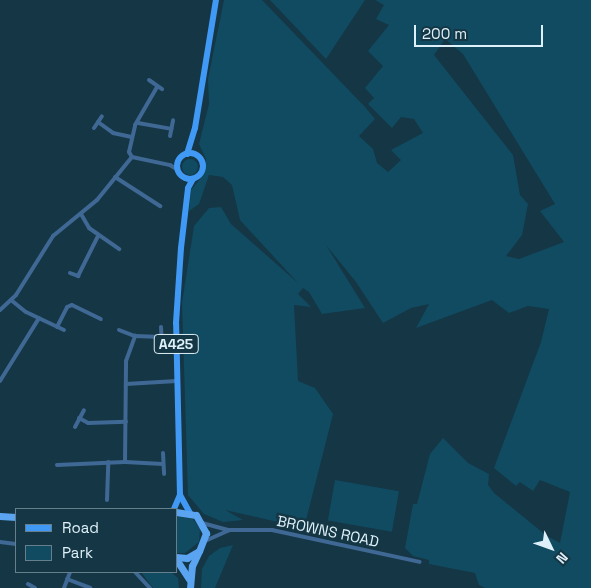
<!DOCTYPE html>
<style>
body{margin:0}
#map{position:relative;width:591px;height:588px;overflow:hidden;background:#153644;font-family:"Space Grotesk",sans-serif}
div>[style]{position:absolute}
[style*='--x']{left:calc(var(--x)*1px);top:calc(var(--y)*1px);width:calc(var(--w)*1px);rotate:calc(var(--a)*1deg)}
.green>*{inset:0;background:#104b61;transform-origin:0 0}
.round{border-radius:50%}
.minor>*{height:4px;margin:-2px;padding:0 2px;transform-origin:2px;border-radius:2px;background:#3f6894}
.primary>*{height:6px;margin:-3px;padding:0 3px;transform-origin:3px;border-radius:3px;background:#409af5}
.primary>.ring{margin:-3px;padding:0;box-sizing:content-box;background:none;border:6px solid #409af5;border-radius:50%}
.trunk>*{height:7px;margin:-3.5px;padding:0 3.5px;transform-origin:3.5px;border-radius:3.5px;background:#5aa4f2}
span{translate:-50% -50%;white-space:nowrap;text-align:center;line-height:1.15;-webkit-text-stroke:5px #153644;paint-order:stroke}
.shield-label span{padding:1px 4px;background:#153644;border:1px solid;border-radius:4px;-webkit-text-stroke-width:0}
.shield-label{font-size:14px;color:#def0f9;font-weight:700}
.street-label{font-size:15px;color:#def0f9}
.legend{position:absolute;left:15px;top:508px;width:162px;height:65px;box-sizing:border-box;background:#153644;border:1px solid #65808c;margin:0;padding:6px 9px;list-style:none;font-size:15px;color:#def0f9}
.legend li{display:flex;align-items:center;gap:10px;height:25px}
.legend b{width:25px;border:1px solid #65808c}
.north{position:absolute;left:526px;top:523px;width:50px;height:50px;-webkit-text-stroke:4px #153644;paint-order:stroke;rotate:132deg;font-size:14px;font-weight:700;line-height:20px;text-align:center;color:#def0f9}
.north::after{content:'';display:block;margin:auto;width:18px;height:22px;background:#def0f9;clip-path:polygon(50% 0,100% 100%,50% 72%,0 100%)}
.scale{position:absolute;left:414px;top:25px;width:129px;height:22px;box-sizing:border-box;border:2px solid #def0f9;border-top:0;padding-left:6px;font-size:15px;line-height:18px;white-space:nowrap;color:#def0f9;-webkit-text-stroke:4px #153644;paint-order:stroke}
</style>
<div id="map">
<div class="green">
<i style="clip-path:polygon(evenodd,224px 0,262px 0,365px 107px,375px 119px,359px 136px,373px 149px,377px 163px,388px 172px,401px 160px,391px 150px,423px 133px,414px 119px,401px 117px,392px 128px,368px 104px,374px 98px,365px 88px,383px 66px,368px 51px,389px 25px,376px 19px,384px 5px,375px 0,591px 0,591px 588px,485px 588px,479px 585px,475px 573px,429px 564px,429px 560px,413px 556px,405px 548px,413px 504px,417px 504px,430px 454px,443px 438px,468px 463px,489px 474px,488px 485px,494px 493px,547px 536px,560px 543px,570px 492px,540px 480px,533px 491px,520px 482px,516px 486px,494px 468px,541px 342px,549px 309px,528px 306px,509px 313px,492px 300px,416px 328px,429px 304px,411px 308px,383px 323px,356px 282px,326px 245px,365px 308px,322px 314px,309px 292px,303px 288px,298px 294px,311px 307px,294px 305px,298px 381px,315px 388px,333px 414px,304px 528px,225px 510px,243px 520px,223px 522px,204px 514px,188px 495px,182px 303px,194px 226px,209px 208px,221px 207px,231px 224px,298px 283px,240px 220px,232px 185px,223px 177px,209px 175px,199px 204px,189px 211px,191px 190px,204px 174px,206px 159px,199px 144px,209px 104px,208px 79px,224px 0,445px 39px,463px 54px,555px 204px,540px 211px,564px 242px,519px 259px,506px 256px,522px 235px,528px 204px,520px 195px,513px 155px,434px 55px,445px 39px)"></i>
<i style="clip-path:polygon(270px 0,365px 0,326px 59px)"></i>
<i class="round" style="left:182px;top:159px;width:16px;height:16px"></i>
<i style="left:335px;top:480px;width:65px;height:41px;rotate:10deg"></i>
<i style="clip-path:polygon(176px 516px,193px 519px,200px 529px,199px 542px,185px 553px,176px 553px)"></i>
<i style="clip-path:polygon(233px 545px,215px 588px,201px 588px,202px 569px,209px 556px,220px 548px)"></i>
<i style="clip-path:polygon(141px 572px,171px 572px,178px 578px,179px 588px,153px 588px)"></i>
</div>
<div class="minor">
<i style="--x:149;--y:80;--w:16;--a:35"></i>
<i style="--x:98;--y:122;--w:19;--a:36"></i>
<i style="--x:113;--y:133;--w:19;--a:12"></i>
<i style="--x:138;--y:123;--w:34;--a:10"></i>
<i style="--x:94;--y:128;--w:14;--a:-56"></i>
<i style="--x:170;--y:136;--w:16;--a:-79"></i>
<i style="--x:132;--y:157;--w:6;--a:-121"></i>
<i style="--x:129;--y:152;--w:28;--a:-77"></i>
<i style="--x:135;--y:125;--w:44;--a:-59.9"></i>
<i style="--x:132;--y:157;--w:39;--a:12"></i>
<i style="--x:170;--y:165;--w:9;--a:32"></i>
<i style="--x:115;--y:177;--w:54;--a:32.8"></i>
<i style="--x:81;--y:214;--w:16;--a:60"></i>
<i style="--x:89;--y:228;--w:37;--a:35"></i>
<i style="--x:70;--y:273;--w:9;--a:21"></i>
<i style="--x:78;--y:276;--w:45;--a:-63.4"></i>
<i style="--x:11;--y:300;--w:19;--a:39"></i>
<i style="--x:26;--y:312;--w:42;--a:25.3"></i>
<i style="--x:0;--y:310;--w:22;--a:-43"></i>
<i style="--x:16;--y:295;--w:70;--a:-57.9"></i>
<i style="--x:53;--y:236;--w:57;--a:-39.3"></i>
<i style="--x:97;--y:200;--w:55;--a:-50.9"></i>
<i style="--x:57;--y:327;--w:22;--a:-63"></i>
<i style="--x:67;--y:307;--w:5;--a:-22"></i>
<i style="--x:72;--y:305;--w:32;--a:26"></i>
<i style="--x:161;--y:327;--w:18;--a:87"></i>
<i style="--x:119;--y:330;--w:17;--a:21"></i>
<i style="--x:135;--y:336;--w:26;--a:2"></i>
<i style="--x:0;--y:381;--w:74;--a:-58.2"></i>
<i style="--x:126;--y:384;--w:51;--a:-3.4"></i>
<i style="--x:79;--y:418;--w:10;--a:29"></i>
<i style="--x:88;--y:423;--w:38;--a:-2"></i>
<i style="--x:75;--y:427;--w:19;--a:-62"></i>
<i style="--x:163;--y:453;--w:21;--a:87"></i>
<i style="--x:125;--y:462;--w:101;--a:-89.4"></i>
<i style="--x:126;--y:361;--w:27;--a:-70"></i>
<i style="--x:57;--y:465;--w:68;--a:-2.5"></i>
<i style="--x:125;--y:462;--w:38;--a:3"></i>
<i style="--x:107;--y:500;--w:38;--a:-88"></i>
<i style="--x:202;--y:523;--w:28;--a:15"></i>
<i style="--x:205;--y:541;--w:27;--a:-24"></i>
<i style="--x:230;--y:530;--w:42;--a:0"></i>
<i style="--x:272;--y:530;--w:151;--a:12.2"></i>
<i style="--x:0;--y:542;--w:16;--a:7"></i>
<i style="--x:135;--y:572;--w:22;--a:47"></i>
<i style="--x:67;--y:579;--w:25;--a:21"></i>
<i style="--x:28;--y:584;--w:8;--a:30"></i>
<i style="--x:64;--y:588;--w:17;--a:-69"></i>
</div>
<div class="primary">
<i class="ring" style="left:177px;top:153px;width:20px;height:20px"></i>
<i style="--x:187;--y:154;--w:27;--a:-73"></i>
<i style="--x:195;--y:128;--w:130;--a:-80.7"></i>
<i style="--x:180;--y:495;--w:21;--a:61"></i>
<i style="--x:174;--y:509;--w:15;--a:-67"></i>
<i style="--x:180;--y:495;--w:172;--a:-91.3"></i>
<i style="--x:176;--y:323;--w:75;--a:-86.2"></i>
<i style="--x:181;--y:248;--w:60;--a:-83.3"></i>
<i style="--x:188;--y:188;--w:10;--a:-61"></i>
</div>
<div class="trunk">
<i style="--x:176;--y:512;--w:20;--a:9"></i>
<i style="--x:196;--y:515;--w:21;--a:61"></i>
<i style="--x:206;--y:533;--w:19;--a:111"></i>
<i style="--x:199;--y:551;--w:14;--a:150"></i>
<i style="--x:187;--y:558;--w:11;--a:-175"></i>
<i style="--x:0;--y:516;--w:16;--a:4"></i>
<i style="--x:176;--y:559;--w:24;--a:57"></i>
<i style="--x:190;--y:588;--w:22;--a:-85"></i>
<i style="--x:192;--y:566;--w:14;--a:-65"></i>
</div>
<div class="shield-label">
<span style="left:176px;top:344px">A425</span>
</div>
<div class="street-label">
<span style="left:328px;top:531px;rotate:12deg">BROWNS ROAD</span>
</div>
<ul class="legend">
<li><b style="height:6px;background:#409af5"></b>Road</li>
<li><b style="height:14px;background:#104b61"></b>Park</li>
</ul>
<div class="north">N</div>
<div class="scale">200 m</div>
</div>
